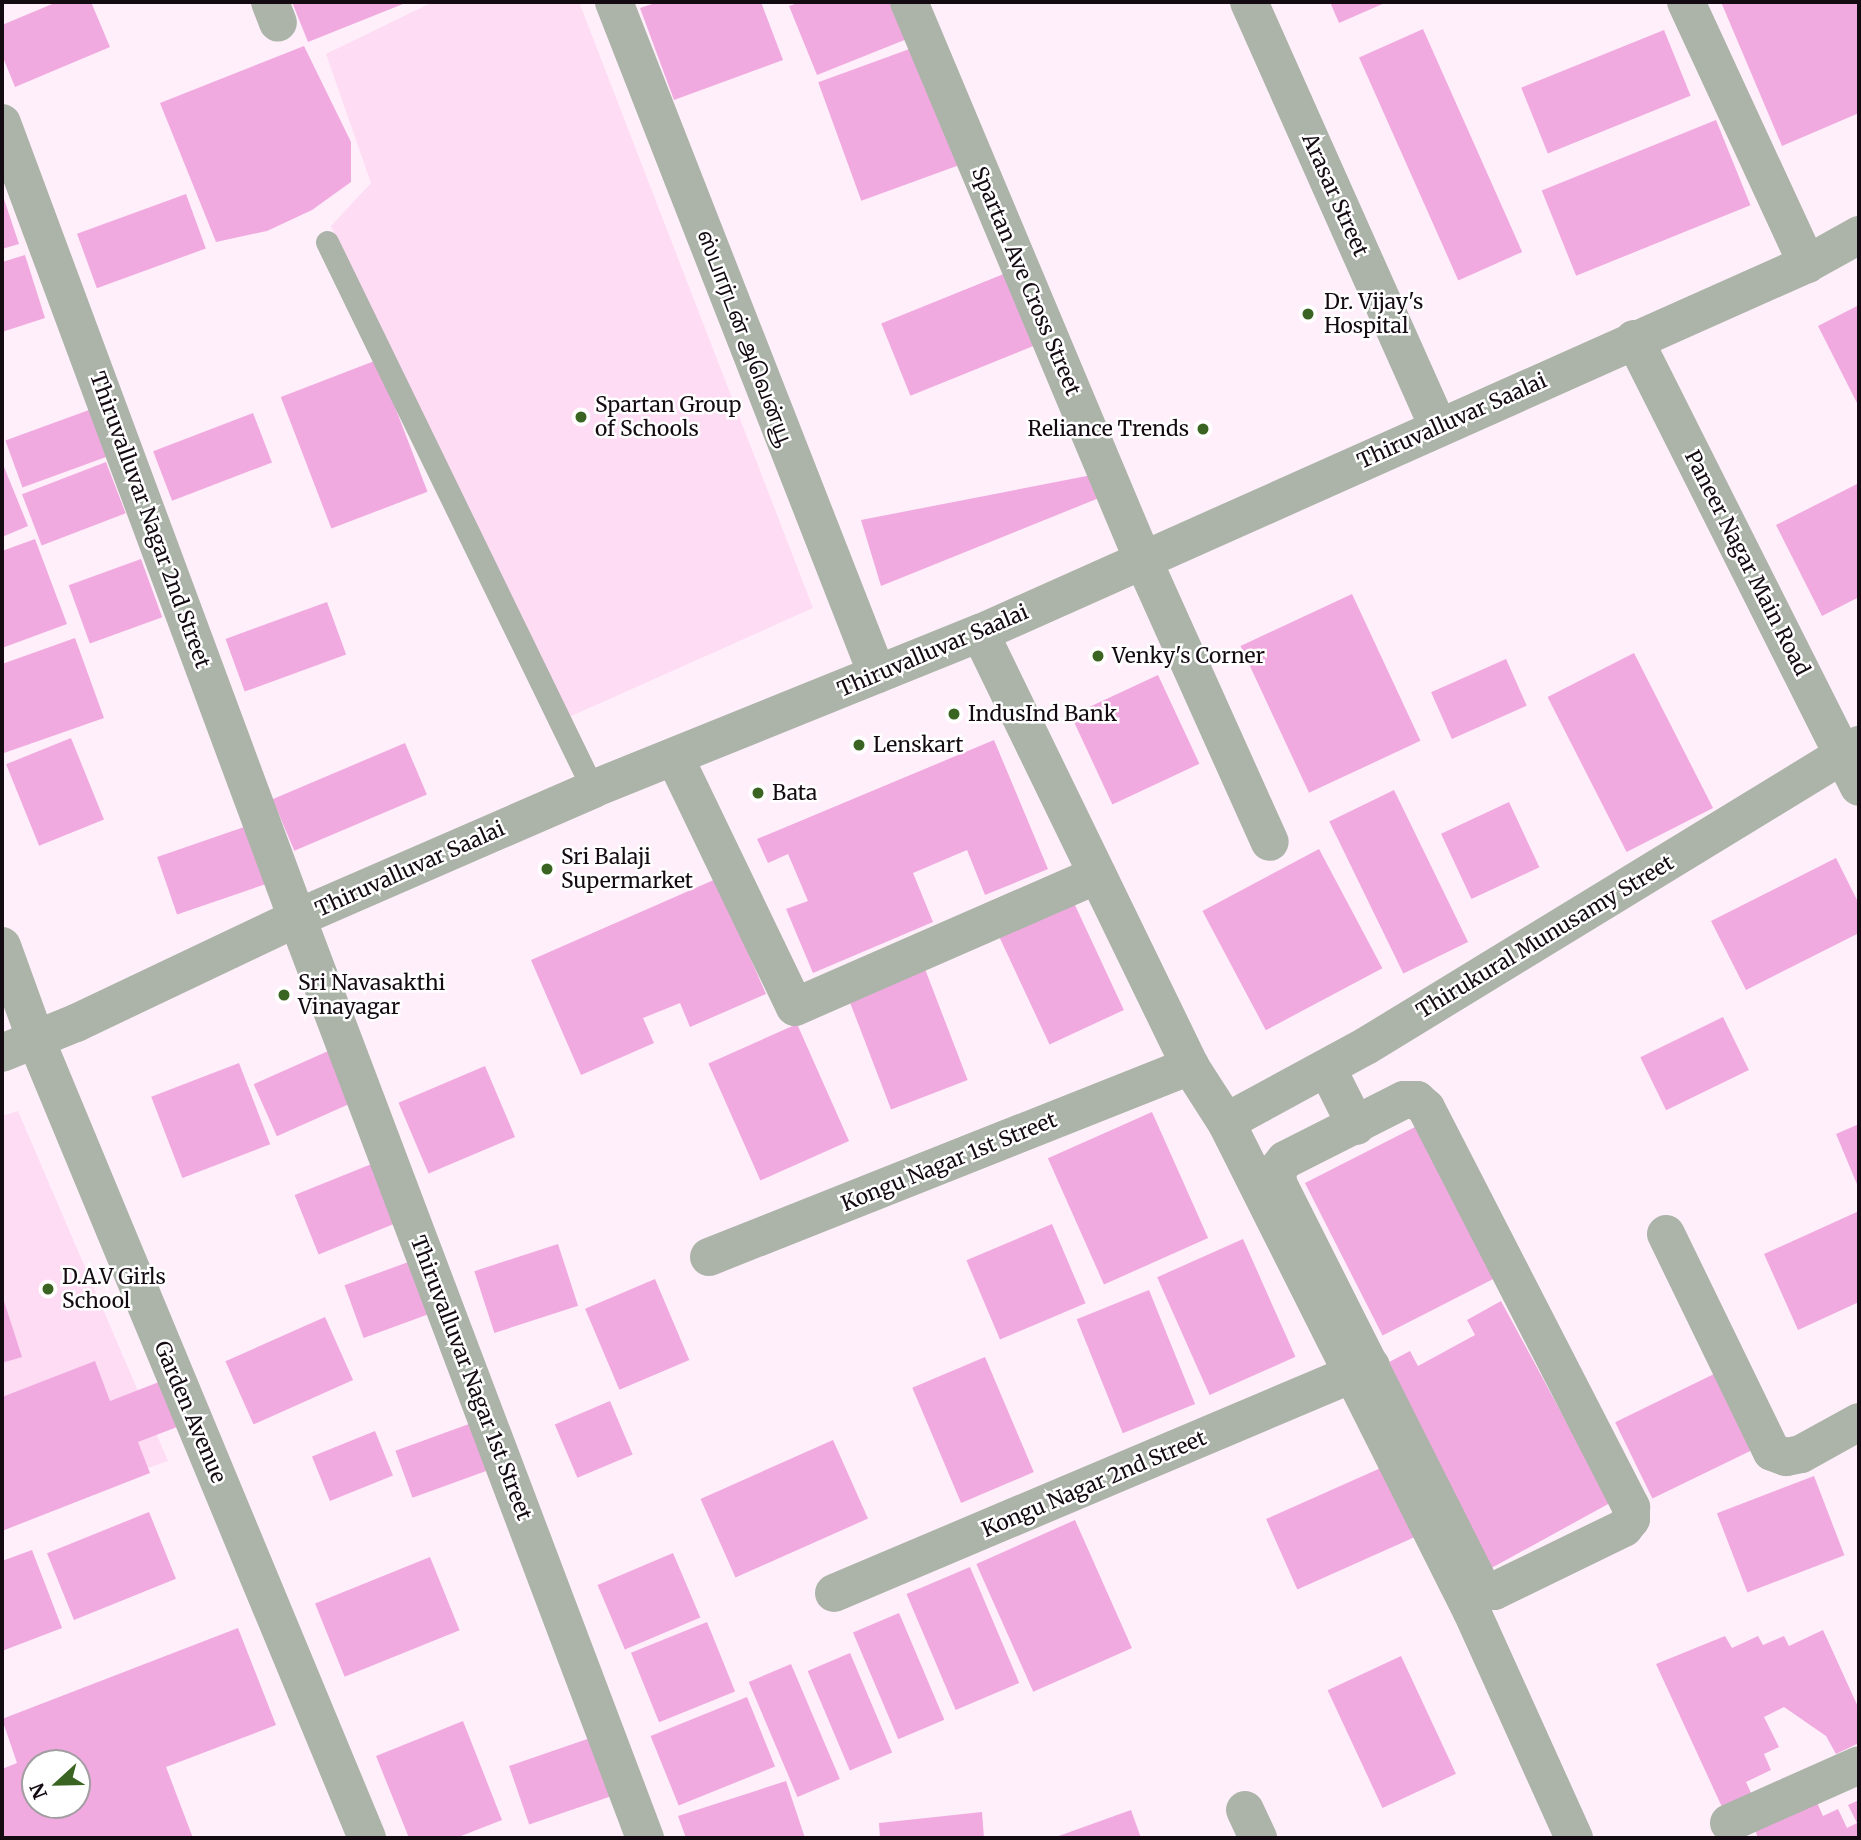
<!DOCTYPE html>
<meta charset="utf-8">
<style>
body{margin:0}
#map{position:relative;width:1861px;height:1840px;overflow:hidden;background:#ffeffa;font-family:Merriweather,"Noto Sans Tamil",serif}
div>[style]{position:absolute}
[style*='--x']{left:calc(var(--x)*1px);top:calc(var(--y)*1px);width:calc(var(--w)*1px);rotate:calc(var(--a)*1deg)}
.built>*{inset:0;background:#fddcf4}
.building>*{inset:0;background:#f1aae0;transform-origin:0 0}
.service>*{height:23px;margin:-11.5px;padding:0 11.5px;transform-origin:11.5px;border-radius:11.5px;background:#acb4a9}
.minor>*{height:38px;margin:-19px;padding:0 19px;transform-origin:19px;border-radius:19px;background:#acb4a9}
.tertiary>*{height:38px;margin:-19px;padding:0 19px;transform-origin:19px;border-radius:19px;background:#acb4a9}
.dots>*{width:19px;height:19px;translate:-50% -50%;box-sizing:border-box;border:4px solid #fff;border-radius:50%}
span{translate:-50% -50%;white-space:nowrap;text-align:center;line-height:1.15;-webkit-text-stroke:5px #fff;paint-order:stroke}
.street-label{font-size:21px;color:#140b12}
.poi-label{font-size:21px;color:#140b12}
.left{translate:0 -50%;text-align:left}
.right{translate:-100% -50%;text-align:right}
.frame{position:absolute;inset:0;border:4px solid #140b12;pointer-events:none}
.north{position:absolute;left:21px;top:1749px;width:70px;height:70px;box-sizing:border-box;background:#fff;border:2px solid #a19da0;border-radius:50%;rotate:248deg;font-size:19px;font-weight:700;line-height:28px;text-align:center;color:#140b12}
.north::after{content:'';display:block;margin:auto;width:24px;height:32px;background:#3a6421;clip-path:polygon(50% 0,100% 100%,50% 72%,0 100%)}
</style>
<div id="map">
<div class="built">
<i style="clip-path:polygon(433px 2px,579px 2px,813px 608px,569px 717px,331px 226px,371px 183px,326px 54px)"></i>
<i style="clip-path:polygon(18px 1111px,168px 1461px,2px 1519px,2px 1116px)"></i>
</div>
<div class="building">
<i style="clip-path:polygon(57px 2px,91px 2px,110px 47px,15px 87px,2px 55px,2px 25px)"></i>
<i style="clip-path:polygon(292px 2px,408px 2px,308px 42px)"></i>
<i style="clip-path:polygon(658px 2px,761px 2px,783px 60px,674px 100px,640px 8px)"></i>
<i style="clip-path:polygon(801px 2px,904px 2px,917px 35px,817px 75px,789px 6px)"></i>
<i style="clip-path:polygon(1330px 2px,1387px 2px,1339px 23px)"></i>
<i style="clip-path:polygon(1721px 2px,1859px 2px,1859px 113px,1782px 146px)"></i>
<i style="left:1423px;top:29px;width:244px;height:70px;rotate:66deg"></i>
<i style="left:1664px;top:30px;width:71px;height:154px;rotate:68deg"></i>
<i style="clip-path:polygon(304px 46px,351px 142px,351px 182px,312px 210px,267px 231px,216px 242px,160px 103px)"></i>
<i style="left:915px;top:47px;width:126px;height:103px;rotate:70deg"></i>
<i style="left:1716px;top:120px;width:92px;height:188px;rotate:68deg"></i>
<i style="clip-path:polygon(2px 193px,19px 244px,2px 249px)"></i>
<i style="left:186px;top:194px;width:58px;height:116px;rotate:70deg"></i>
<i style="clip-path:polygon(25px 255px,45px 318px,2px 332px,2px 262px)"></i>
<i style="left:1011px;top:271px;width:78px;height:140px;rotate:68deg"></i>
<i style="clip-path:polygon(1859px 305px,1859px 402px,1857px 403px,1818px 326px)"></i>
<i style="left:377px;top:360px;width:141px;height:103px;rotate:69deg"></i>
<i style="left:89px;top:410px;width:50px;height:89px;rotate:70deg"></i>
<i style="left:253px;top:413px;width:53px;height:107px;rotate:69deg"></i>
<i style="clip-path:polygon(2px 462px,28px 526px,2px 537px)"></i>
<i style="left:106px;top:462px;width:55px;height:90px;rotate:69deg"></i>
<i style="clip-path:polygon(1097px 474px,1104px 496px,881px 586px,861px 520px)"></i>
<i style="clip-path:polygon(1859px 483px,1859px 597px,1822px 616px,1776px 525px)"></i>
<i style="clip-path:polygon(35px 539px,67px 624px,2px 648px,2px 551px)"></i>
<i style="left:141px;top:559px;width:62px;height:77px;rotate:70deg"></i>
<i style="left:1352px;top:594px;width:162px;height:123px;rotate:65deg"></i>
<i style="left:327px;top:602px;width:56px;height:108px;rotate:70deg"></i>
<i style="clip-path:polygon(75px 638px,104px 718px,4px 753px,2px 664px)"></i>
<i style="left:1634px;top:653px;width:174px;height:97px;rotate:63deg"></i>
<i style="left:1506px;top:659px;width:51px;height:82px;rotate:66deg"></i>
<i style="left:1158px;top:675px;width:98px;height:96px;rotate:65deg"></i>
<i style="left:71px;top:738px;width:88px;height:70px;rotate:68deg"></i>
<i style="clip-path:polygon(994px 740px,1048px 869px,985px 895px,967px 850px,913px 873px,933px 922px,813px 973px,786px 909px,808px 901px,788px 854px,768px 863px,757px 839px)"></i>
<i style="left:405px;top:743px;width:56px;height:144px;rotate:67deg"></i>
<i style="left:1394px;top:790px;width:169px;height:72px;rotate:64deg"></i>
<i style="left:1509px;top:802px;width:72px;height:75px;rotate:65deg"></i>
<i style="left:247px;top:826px;width:61px;height:95px;rotate:71deg"></i>
<i style="left:1319px;top:849px;width:135px;height:132px;rotate:62deg"></i>
<i style="clip-path:polygon(1836px 858px,1859px 904px,1859px 933px,1746px 990px,1711px 921px)"></i>
<i style="clip-path:polygon(716px 879px,766px 994px,690px 1027px,680px 1003px,643px 1018px,654px 1043px,581px 1075px,531px 960px)"></i>
<i style="left:1074px;top:903px;width:118px;height:82px;rotate:65deg"></i>
<i style="left:925px;top:969px;width:119px;height:82px;rotate:69deg"></i>
<i style="left:1723px;top:1017px;width:59px;height:92px;rotate:64deg"></i>
<i style="left:797px;top:1024px;width:128px;height:97px;rotate:66deg"></i>
<i style="left:335px;top:1048px;width:57px;height:89px;rotate:66deg"></i>
<i style="left:239px;top:1063px;width:87px;height:94px;rotate:69deg"></i>
<i style="left:485px;top:1066px;width:77px;height:94px;rotate:67deg"></i>
<i style="left:1152px;top:1112px;width:138px;height:114px;rotate:66deg"></i>
<i style="clip-path:polygon(1859px 1124px,1859px 1189px,1836px 1134px)"></i>
<i style="left:1419px;top:1125px;width:171px;height:128px;rotate:63deg"></i>
<i style="left:379px;top:1161px;width:64px;height:91px;rotate:68deg"></i>
<i style="clip-path:polygon(1859px 1211px,1859px 1302px,1798px 1330px,1764px 1254px)"></i>
<i style="left:1052px;top:1224px;width:86px;height:93px;rotate:67deg"></i>
<i style="left:1243px;top:1239px;width:129px;height:94px;rotate:66deg"></i>
<i style="left:558px;top:1244px;width:65px;height:88px;rotate:72deg"></i>
<i style="left:414px;top:1260px;width:56px;height:74px;rotate:70deg"></i>
<i style="left:655px;top:1279px;width:88px;height:76px;rotate:67deg"></i>
<i style="left:1149px;top:1290px;width:123px;height:78px;rotate:68deg"></i>
<i style="clip-path:polygon(2px 1295px,22px 1357px,2px 1363px)"></i>
<i style="clip-path:polygon(1501px 1301px,1610px 1503px,1486px 1571px,1376px 1369px,1410px 1351px,1418px 1366px,1475px 1335px,1467px 1320px)"></i>
<i style="left:325px;top:1317px;width:69px;height:109px;rotate:66deg"></i>
<i style="left:985px;top:1357px;width:125px;height:79px;rotate:67deg"></i>
<i style="clip-path:polygon(95px 1361px,110px 1401px,159px 1382px,177px 1427px,138px 1442px,150px 1473px,2px 1531px,2px 1397px)"></i>
<i style="left:1714px;top:1374px;width:85px;height:110px;rotate:64deg"></i>
<i style="left:610px;top:1401px;width:58px;height:60px;rotate:67deg"></i>
<i style="left:480px;top:1420px;width:50px;height:90px;rotate:70deg"></i>
<i style="left:375px;top:1431px;width:48px;height:68px;rotate:68deg"></i>
<i style="left:833px;top:1440px;width:86px;height:145px;rotate:66deg"></i>
<i style="left:1383px;top:1467px;width:77px;height:128px;rotate:66deg"></i>
<i style="left:1814px;top:1476px;width:85px;height:104px;rotate:69deg"></i>
<i style="left:149px;top:1512px;width:72px;height:110px;rotate:68deg"></i>
<i style="left:1075px;top:1520px;width:140px;height:108px;rotate:66deg"></i>
<i style="clip-path:polygon(32px 1550px,62px 1628px,2px 1651px,2px 1561px)"></i>
<i style="left:673px;top:1553px;width:70px;height:82px;rotate:67deg"></i>
<i style="left:430px;top:1557px;width:79px;height:124px;rotate:68deg"></i>
<i style="left:970px;top:1567px;width:126px;height:69px;rotate:67deg"></i>
<i style="left:899px;top:1613px;width:116px;height:50px;rotate:67deg"></i>
<i style="left:707px;top:1622px;width:75px;height:82px;rotate:68deg"></i>
<i style="clip-path:polygon(evenodd,238px 1628px,276px 1725px,166px 1767px,193px 1838px,2px 1838px,2px 1769px,17px 1763px,2px 1719px,238px 1628px,35px 1763px,77px 1763px,77px 1805px,35px 1805px,35px 1763px)"></i>
<i style="clip-path:polygon(1823px 1630px,1859px 1709px,1859px 1743px,1836px 1754px,1826px 1736px,1784px 1707px,1764px 1717px,1779px 1747px,1764px 1754px,1771px 1770px,1746px 1782px,1751px 1793px,1722px 1807px,1656px 1664px,1725px 1636px,1732px 1648px,1758px 1636px,1763px 1645px,1784px 1636px,1789px 1646px)"></i>
<i style="left:850px;top:1653px;width:108px;height:46px;rotate:67deg"></i>
<i style="left:1401px;top:1656px;width:130px;height:81px;rotate:65deg"></i>
<i style="left:791px;top:1664px;width:125px;height:46px;rotate:67deg"></i>
<i style="left:747px;top:1697px;width:75px;height:104px;rotate:68deg"></i>
<i style="clip-path:polygon(463px 1721px,502px 1820px,456px 1838px,409px 1838px,376px 1756px)"></i>
<i style="left:596px;top:1736px;width:62px;height:92px;rotate:71deg"></i>
<i style="clip-path:polygon(786px 1781px,805px 1838px,686px 1838px,678px 1816px)"></i>
<i style="clip-path:polygon(1815px 1798px,1823px 1816px,1838px 1809px,1847px 1828px,1857px 1823px,1848px 1805px,1859px 1800px,1859px 1838px,1758px 1838px,1753px 1825px)"></i>
<i style="clip-path:polygon(1131px 1810px,1141px 1838px,1053px 1838px)"></i>
<i style="clip-path:polygon(982px 1812px,984px 1838px,880px 1838px,879px 1823px)"></i>
</div>
<div class="service">
<i style="--x:327;--y:242;--w:608;--a:64.07"></i>
</div>
<div class="minor">
<i style="--x:270;--y:2;--w:22;--a:69"></i>
<i style="--x:614;--y:2;--w:722;--a:68.63"></i>
<i style="--x:909;--y:2;--w:605;--a:67.25"></i>
<i style="--x:1143;--y:560;--w:309;--a:65.8"></i>
<i style="--x:1249;--y:2;--w:465;--a:66"></i>
<i style="--x:1686;--y:2;--w:289;--a:65.2"></i>
<i style="--x:2;--y:123;--w:848;--a:69.64"></i>
<i style="--x:297;--y:918;--w:984;--a:69.28"></i>
<i style="--x:980;--y:633;--w:481;--a:64.1"></i>
<i style="--x:1190;--y:1066;--w:67;--a:57.3"></i>
<i style="--x:1226;--y:1122;--w:548;--a:63.34"></i>
<i style="--x:1472;--y:1612;--w:248;--a:65.7"></i>
<i style="--x:675;--y:758;--w:276;--a:64.3"></i>
<i style="--x:795;--y:1007;--w:330;--a:-23.6"></i>
<i style="--x:2;--y:946;--w:100;--a:70.1"></i>
<i style="--x:36;--y:1040;--w:864;--a:67.47"></i>
<i style="--x:1327;--y:1068;--w:65;--a:63.4"></i>
<i style="--x:1404;--y:1100;--w:13;--a:0"></i>
<i style="--x:1417;--y:1100;--w:12;--a:42"></i>
<i style="--x:1426;--y:1108;--w:449;--a:62.8"></i>
<i style="--x:1631;--y:1507;--w:12;--a:90"></i>
<i style="--x:1631;--y:1519;--w:11;--a:128"></i>
<i style="--x:1624;--y:1528;--w:144;--a:154.1"></i>
<i style="--x:1494;--y:1591;--w:7;--a:-172"></i>
<i style="--x:1487;--y:1590;--w:9;--a:-144"></i>
<i style="--x:1480;--y:1585;--w:450;--a:-116.7"></i>
<i style="--x:1278;--y:1183;--w:13;--a:-94"></i>
<i style="--x:1277;--y:1170;--w:13;--a:-51"></i>
<i style="--x:1285;--y:1160;--w:133;--a:-26.8"></i>
<i style="--x:1226;--y:1122;--w:159;--a:-28.5"></i>
<i style="--x:1366;--y:1046;--w:578;--a:-31.41"></i>
<i style="--x:1666;--y:1234;--w:242;--a:64.1"></i>
<i style="--x:1772;--y:1452;--w:15;--a:20"></i>
<i style="--x:1786;--y:1457;--w:15;--a:-11"></i>
<i style="--x:1801;--y:1454;--w:66;--a:-28.9"></i>
<i style="--x:709;--y:1257;--w:518;--a:-21.66"></i>
<i style="--x:834;--y:1593;--w:583;--a:-22.91"></i>
<i style="--x:1245;--y:1810;--w:31;--a:65"></i>
<i style="--x:1729;--y:1823;--w:142;--a:-24"></i>
</div>
<div class="tertiary">
<i style="--x:1634;--y:339;--w:501;--a:63.33"></i>
<i style="--x:2;--y:1053;--w:80;--a:-22.1"></i>
<i style="--x:76;--y:1023;--w:245;--a:-25.4"></i>
<i style="--x:297;--y:918;--w:323;--a:-23.5"></i>
<i style="--x:593;--y:789;--w:417;--a:-22"></i>
<i style="--x:980;--y:633;--w:906;--a:-24.05"></i>
<i style="--x:1807;--y:264;--w:60;--a:-29.1"></i>
</div>
<div class="dots">
<i style="left:1308px;top:314px;background:#3a6421"></i>
<i style="left:581px;top:417px;background:#3a6421"></i>
<i style="left:1203px;top:429px;background:#3a6421"></i>
<i style="left:1098px;top:656px;background:#3a6421"></i>
<i style="left:954px;top:714px;background:#3a6421"></i>
<i style="left:859px;top:745px;background:#3a6421"></i>
<i style="left:758px;top:793px;background:#3a6421"></i>
<i style="left:547px;top:869px;background:#3a6421"></i>
<i style="left:284px;top:995px;background:#3a6421"></i>
<i style="left:48px;top:1289px;background:#3a6421"></i>
</div>
<div class="street-label">
<span style="left:1335px;top:195px;rotate:66deg">Arasar Street</span>
<span style="left:1026px;top:281px;rotate:67deg">Spartan Ave Cross Street</span>
<span style="left:745px;top:338px;rotate:69deg">ஸ்பார்டன் அவென்யூ</span>
<span style="left:1452px;top:421px;rotate:-24deg">Thiruvalluvar Saalai</span>
<span style="left:150px;top:520px;rotate:70deg">Thiruvalluvar Nagar 2nd Street</span>
<span style="left:1747px;top:563px;rotate:63deg">Paneer Nagar Main Road</span>
<span style="left:933px;top:651px;rotate:-23deg">Thiruvalluvar Saalai</span>
<span style="left:410px;top:869px;rotate:-24deg">Thiruvalluvar Saalai</span>
<span style="left:1545px;top:937px;rotate:-31deg">Thirukural Munusamy Street</span>
<span style="left:949px;top:1162px;rotate:-22deg">Kongu Nagar 1st Street</span>
<span style="left:471px;top:1378px;rotate:69deg">Thiruvalluvar Nagar 1st Street</span>
<span style="left:190px;top:1412px;rotate:67deg">Garden Avenue</span>
<span style="left:1094px;top:1484px;rotate:-23deg">Kongu Nagar 2nd Street</span>
</div>
<div class="poi-label">
<span class="left" style="left:1324px;top:314px">Dr. Vijay's<br>Hospital</span>
<span class="left" style="left:595px;top:417px">Spartan Group<br>of Schools</span>
<span class="right" style="left:1189px;top:429px">Reliance Trends</span>
<span class="left" style="left:1112px;top:656px">Venky's Corner</span>
<span class="left" style="left:968px;top:714px">IndusInd Bank</span>
<span class="left" style="left:873px;top:745px">Lenskart</span>
<span class="left" style="left:772px;top:793px">Bata</span>
<span class="left" style="left:561px;top:869px">Sri Balaji<br>Supermarket</span>
<span class="left" style="left:298px;top:995px">Sri Navasakthi<br>Vinayagar</span>
<span class="left" style="left:62px;top:1289px">D.A.V Girls<br>School</span>
</div>
<div class="frame"></div>
<div class="north">N</div>
</div>
